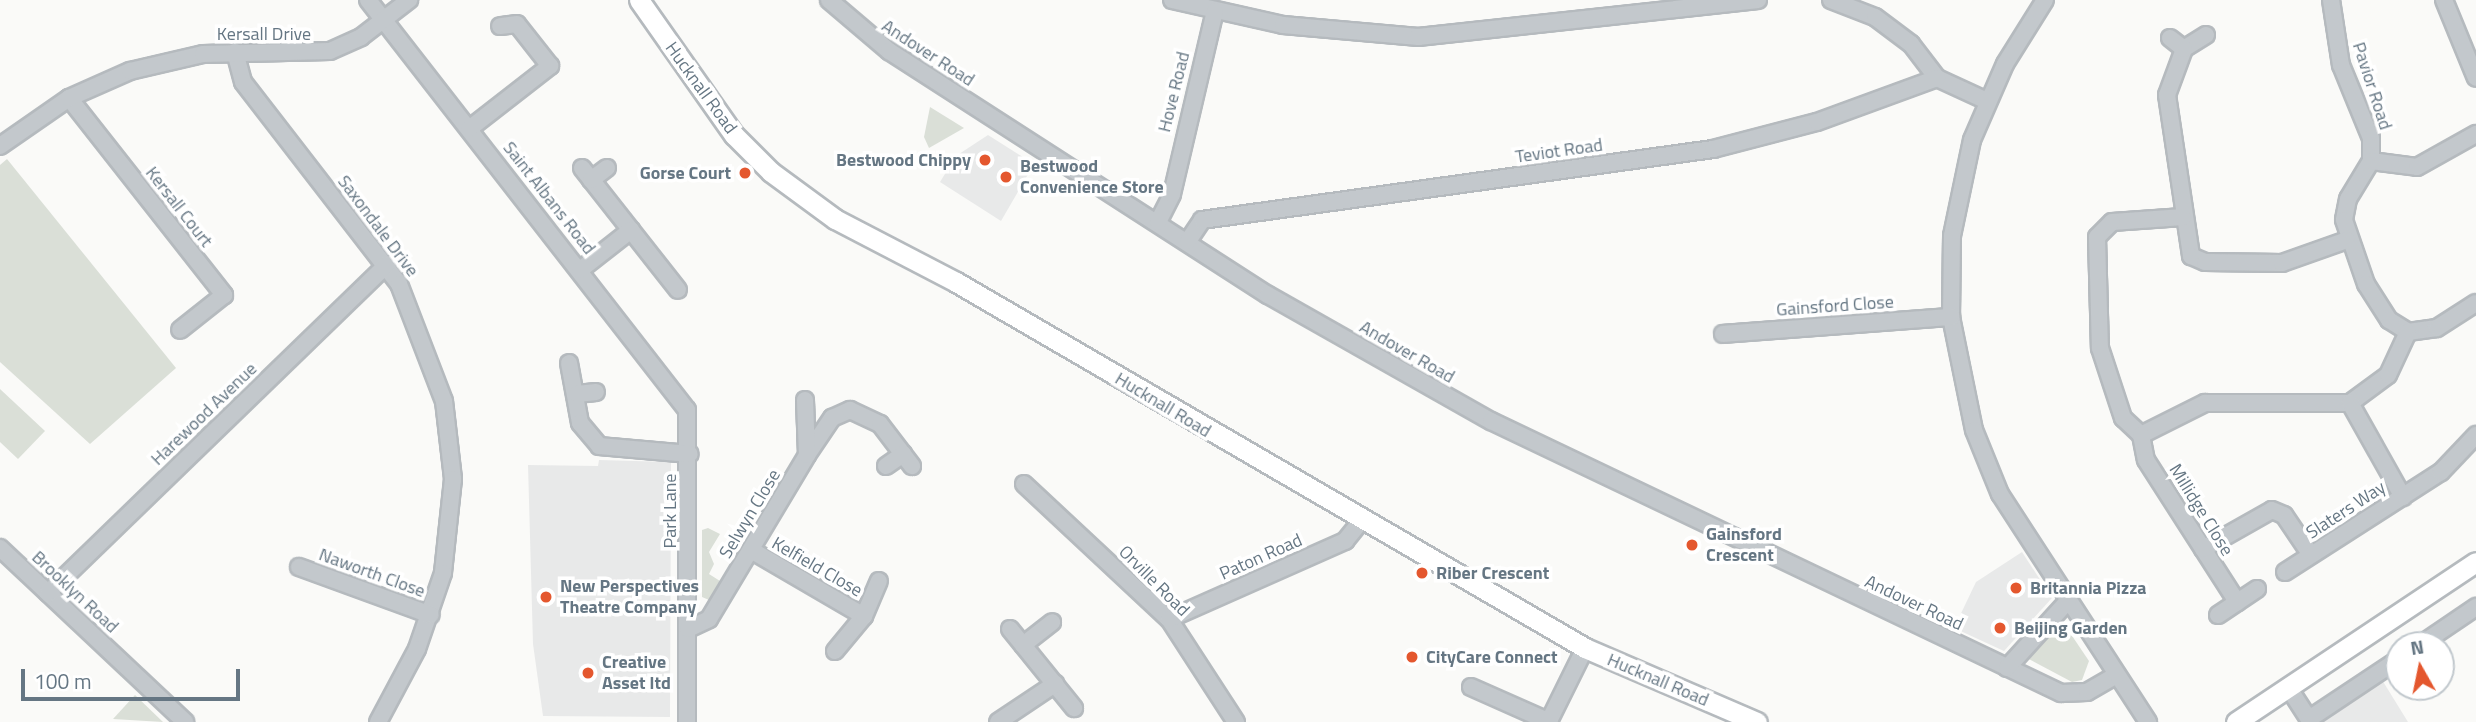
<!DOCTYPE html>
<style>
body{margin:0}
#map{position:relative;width:2476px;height:722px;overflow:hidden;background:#fafaf8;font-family:"Titillium Web",sans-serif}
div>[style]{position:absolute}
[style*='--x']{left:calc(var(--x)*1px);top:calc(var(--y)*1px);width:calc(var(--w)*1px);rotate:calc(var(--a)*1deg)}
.built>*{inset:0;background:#e8e9e9}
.green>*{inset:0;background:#dadfd7}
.roads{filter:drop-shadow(2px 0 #b5babe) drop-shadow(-2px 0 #b5babe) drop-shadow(0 2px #b5babe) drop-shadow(0 -2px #b5babe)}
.minor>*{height:16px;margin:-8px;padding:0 8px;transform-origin:8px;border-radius:8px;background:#c3c8cc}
.major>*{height:19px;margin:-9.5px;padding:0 9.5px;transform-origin:9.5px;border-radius:9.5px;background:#fff}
.dots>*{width:19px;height:19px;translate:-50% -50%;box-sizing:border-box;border:4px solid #fff;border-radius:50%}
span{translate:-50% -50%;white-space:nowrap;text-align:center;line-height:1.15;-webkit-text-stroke:7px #fff;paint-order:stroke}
.street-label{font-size:18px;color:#657683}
.poi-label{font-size:18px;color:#657683;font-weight:700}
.right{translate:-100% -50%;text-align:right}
.left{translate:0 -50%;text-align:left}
.north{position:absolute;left:2385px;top:631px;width:70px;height:70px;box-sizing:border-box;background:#fff;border:2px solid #c1c8cd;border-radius:50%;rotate:351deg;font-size:19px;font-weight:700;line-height:28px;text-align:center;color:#657683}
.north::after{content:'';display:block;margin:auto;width:24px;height:32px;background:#e4572e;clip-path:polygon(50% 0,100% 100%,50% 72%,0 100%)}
.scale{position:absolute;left:21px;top:669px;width:219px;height:32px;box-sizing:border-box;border:4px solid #657683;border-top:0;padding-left:9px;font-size:21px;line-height:24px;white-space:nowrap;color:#657683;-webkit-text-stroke:5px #fff;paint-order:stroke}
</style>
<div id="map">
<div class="built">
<i style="clip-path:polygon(988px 135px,1034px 164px,1001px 221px,940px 182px,956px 156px)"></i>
<i style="clip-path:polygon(599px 460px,671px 462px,670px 717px,543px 716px,533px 644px,528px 465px,598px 466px)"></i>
<i style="clip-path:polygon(2022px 552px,2052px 598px,2004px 651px,1954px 628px,1976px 582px)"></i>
<i style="clip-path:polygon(2379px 675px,2408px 722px,2309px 722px)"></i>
</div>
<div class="green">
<i style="clip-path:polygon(930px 107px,964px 128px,929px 148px,924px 137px)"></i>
<i style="clip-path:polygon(7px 159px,176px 368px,90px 444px,0 362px,0 165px)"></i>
<i style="clip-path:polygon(0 389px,45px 431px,18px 459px,0 442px)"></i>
<i style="clip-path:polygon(708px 528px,720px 534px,709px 552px,714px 564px,709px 574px,720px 581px,709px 600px,702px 597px,702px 530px)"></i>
<i style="clip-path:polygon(2060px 618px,2089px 661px,2082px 680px,2072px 682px,2025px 657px)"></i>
<i style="clip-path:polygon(135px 695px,163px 722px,113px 719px)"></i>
</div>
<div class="roads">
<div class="minor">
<i style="--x:368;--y:0;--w:519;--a:52.12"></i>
<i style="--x:687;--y:410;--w:312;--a:90"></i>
<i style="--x:829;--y:0;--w:79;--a:40.4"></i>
<i style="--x:889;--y:51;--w:451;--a:32.8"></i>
<i style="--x:1268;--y:295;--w:256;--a:29.5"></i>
<i style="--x:1491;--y:421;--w:632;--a:25.51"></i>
<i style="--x:2061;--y:693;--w:26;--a:-2"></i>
<i style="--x:2087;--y:692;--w:34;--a:-30"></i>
<i style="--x:1172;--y:0;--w:114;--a:12.7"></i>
<i style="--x:1283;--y:25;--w:136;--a:5.1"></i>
<i style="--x:1418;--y:37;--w:342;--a:-6.2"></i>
<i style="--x:1831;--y:0;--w:47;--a:21.1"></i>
<i style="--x:1875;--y:17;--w:45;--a:36.9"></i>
<i style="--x:1911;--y:44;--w:43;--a:52.6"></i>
<i style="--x:1937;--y:78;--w:55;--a:24.7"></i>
<i style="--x:2045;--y:0;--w:75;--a:122"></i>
<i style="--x:2005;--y:64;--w:83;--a:113.5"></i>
<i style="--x:1972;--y:140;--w:98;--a:101.8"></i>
<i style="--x:1952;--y:236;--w:81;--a:90.7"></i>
<i style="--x:1951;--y:317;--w:115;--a:78.5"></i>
<i style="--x:1974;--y:430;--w:69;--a:67.9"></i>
<i style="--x:2000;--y:494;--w:272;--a:57"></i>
<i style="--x:2331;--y:0;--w:66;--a:81.3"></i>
<i style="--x:2341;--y:65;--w:79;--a:67.7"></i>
<i style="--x:2371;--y:138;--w:23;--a:90"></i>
<i style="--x:2371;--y:161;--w:44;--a:121.2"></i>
<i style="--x:2348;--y:199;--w:21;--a:101"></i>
<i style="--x:2344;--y:220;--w:68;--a:71"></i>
<i style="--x:2366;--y:284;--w:43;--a:57.4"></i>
<i style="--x:2389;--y:320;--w:22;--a:32"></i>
<i style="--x:2408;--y:332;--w:29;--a:-8"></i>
<i style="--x:2437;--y:328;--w:46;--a:-32.7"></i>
<i style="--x:2444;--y:0;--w:84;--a:67.7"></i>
<i style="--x:2206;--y:35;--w:26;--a:148"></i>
<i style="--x:2184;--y:49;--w:49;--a:110.3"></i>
<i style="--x:2167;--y:95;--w:163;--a:81.5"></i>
<i style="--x:2191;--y:256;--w:15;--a:23"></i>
<i style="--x:2205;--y:262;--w:77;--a:0.7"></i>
<i style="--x:2282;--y:263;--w:69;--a:-19.5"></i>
<i style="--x:2170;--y:38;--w:18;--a:38"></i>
<i style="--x:235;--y:52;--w:31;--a:75"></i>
<i style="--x:243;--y:82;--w:255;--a:52.3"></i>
<i style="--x:399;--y:284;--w:125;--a:69"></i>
<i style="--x:444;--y:401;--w:79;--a:83.4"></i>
<i style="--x:453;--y:479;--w:95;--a:96.1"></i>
<i style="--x:443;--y:573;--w:80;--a:108.9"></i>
<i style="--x:417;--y:649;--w:83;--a:118.1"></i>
<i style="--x:69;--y:98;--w:251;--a:51.8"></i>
<i style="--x:224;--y:295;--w:56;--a:141.5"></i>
<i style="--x:469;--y:129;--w:103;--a:-37.9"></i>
<i style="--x:550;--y:66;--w:53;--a:-128.2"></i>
<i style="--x:517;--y:24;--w:17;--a:173"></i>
<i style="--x:0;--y:146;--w:84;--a:-34.8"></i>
<i style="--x:69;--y:98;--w:67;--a:-23.9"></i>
<i style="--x:130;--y:71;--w:75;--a:-13.1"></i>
<i style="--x:203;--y:54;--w:127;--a:-1.4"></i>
<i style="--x:330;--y:51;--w:34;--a:-24"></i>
<i style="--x:361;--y:37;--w:61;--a:-37.6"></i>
<i style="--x:2371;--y:161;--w:46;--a:7.4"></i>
<i style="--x:2417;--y:167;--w:68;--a:-29.2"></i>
<i style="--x:582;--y:168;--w:155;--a:51.8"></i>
<i style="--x:591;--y:180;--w:20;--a:-37"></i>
<i style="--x:2183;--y:217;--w:71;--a:176"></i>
<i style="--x:2112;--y:222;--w:21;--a:135"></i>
<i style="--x:2097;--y:237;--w:111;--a:88.5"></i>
<i style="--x:2100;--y:348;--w:74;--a:71.8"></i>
<i style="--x:2123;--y:418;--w:25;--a:43"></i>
<i style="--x:2141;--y:435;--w:72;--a:-26.6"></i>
<i style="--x:2205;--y:403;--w:145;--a:0"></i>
<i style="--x:2350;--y:403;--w:47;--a:-36.4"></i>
<i style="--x:2388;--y:375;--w:47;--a:-65.1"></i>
<i style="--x:1158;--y:222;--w:31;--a:-63"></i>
<i style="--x:1172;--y:194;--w:188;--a:-76.8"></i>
<i style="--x:1188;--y:241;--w:25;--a:-56"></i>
<i style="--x:1202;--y:220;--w:516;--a:-7.91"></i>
<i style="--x:1713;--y:149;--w:107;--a:-14.6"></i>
<i style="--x:1817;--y:122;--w:128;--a:-20.1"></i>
<i style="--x:580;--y:270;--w:65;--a:-38.1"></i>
<i style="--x:1723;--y:334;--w:229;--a:-4.3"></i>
<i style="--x:569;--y:363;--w:61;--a:79.6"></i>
<i style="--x:580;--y:423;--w:30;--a:50"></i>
<i style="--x:599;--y:446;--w:91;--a:5"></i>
<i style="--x:577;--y:394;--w:19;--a:-6"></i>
<i style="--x:2350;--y:403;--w:108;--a:60.6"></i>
<i style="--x:2141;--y:435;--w:25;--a:79"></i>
<i style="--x:2146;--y:460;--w:169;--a:57.3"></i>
<i style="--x:807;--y:455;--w:45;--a:-56"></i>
<i style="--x:832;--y:418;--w:20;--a:-24"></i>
<i style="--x:850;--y:410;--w:33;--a:25"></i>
<i style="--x:880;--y:424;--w:53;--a:52.7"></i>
<i style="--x:886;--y:466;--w:21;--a:-35"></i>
<i style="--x:1024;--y:484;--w:198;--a:43"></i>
<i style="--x:1169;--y:619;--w:123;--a:57"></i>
<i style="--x:0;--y:548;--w:254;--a:43.2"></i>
<i style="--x:2203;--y:549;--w:79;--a:-29.5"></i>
<i style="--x:2272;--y:510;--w:13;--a:23"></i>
<i style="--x:2284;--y:515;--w:48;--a:56"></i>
<i style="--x:751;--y:550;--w:131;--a:30.3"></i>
<i style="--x:299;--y:567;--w:140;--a:20"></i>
<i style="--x:2285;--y:572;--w:185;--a:-32.7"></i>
<i style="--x:2441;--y:472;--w:51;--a:-46.6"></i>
<i style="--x:48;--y:593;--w:472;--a:-44.1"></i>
<i style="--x:2218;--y:615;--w:47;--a:-33.7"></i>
<i style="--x:1169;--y:619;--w:193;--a:-23.9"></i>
<i style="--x:1345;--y:541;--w:26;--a:-51"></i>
<i style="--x:688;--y:629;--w:23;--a:-25"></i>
<i style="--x:709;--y:619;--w:191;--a:-59.1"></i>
<i style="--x:807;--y:455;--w:55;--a:-92.1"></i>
<i style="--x:1010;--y:629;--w:102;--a:51"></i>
<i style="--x:1023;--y:645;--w:37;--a:-38"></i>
<i style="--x:2420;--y:645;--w:68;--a:-34.2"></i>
<i style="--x:835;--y:651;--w:45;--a:-50.4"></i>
<i style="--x:864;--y:616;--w:38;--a:-67"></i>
<i style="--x:2007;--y:668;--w:91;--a:-47.7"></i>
<i style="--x:1471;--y:687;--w:86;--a:23.9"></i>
<i style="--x:2288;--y:687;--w:38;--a:57"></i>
<i style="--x:2309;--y:719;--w:108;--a:-33.7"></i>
<i style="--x:1549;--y:721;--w:81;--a:-63.7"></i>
<i style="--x:998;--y:722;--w:69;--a:-33.7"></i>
</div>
<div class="major">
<i style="--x:639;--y:0;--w:165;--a:54.9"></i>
<i style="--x:734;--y:135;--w:52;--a:45"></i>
<i style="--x:771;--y:172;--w:79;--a:36.3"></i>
<i style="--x:835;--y:219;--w:136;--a:27.5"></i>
<i style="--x:956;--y:282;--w:728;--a:30.19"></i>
<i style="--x:1585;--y:648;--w:187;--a:23.3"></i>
<i style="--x:2236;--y:722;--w:288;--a:-33.7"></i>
</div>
</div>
<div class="dots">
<i style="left:985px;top:160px;background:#e4572e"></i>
<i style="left:745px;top:173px;background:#e4572e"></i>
<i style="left:1006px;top:177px;background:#e4572e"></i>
<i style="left:1692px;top:545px;background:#e4572e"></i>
<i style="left:1422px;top:573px;background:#e4572e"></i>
<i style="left:2016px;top:588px;background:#e4572e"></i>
<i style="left:546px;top:597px;background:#e4572e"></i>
<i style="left:2000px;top:628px;background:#e4572e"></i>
<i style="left:1412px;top:657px;background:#e4572e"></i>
<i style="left:588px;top:673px;background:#e4572e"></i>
</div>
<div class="street-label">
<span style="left:264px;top:34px">Kersall Drive</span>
<span style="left:928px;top:53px;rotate:33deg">Andover Road</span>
<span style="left:2372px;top:86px;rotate:72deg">Pavior Road</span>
<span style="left:701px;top:88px;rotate:54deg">Hucknall Road</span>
<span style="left:1174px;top:92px;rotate:-76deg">Hove Road</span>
<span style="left:1559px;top:151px;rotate:-8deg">Teviot Road</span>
<span style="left:549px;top:198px;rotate:52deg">Saint Albans Road</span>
<span style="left:179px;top:207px;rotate:52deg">Kersall Court</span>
<span style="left:378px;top:226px;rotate:53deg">Saxondale Drive</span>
<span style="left:1835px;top:306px;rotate:-4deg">Gainsford Close</span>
<span style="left:1407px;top:352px;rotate:30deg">Andover Road</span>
<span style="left:1163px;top:405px;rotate:31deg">Hucknall Road</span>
<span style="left:204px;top:414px;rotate:-44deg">Harewood Avenue</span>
<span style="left:2201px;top:510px;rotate:58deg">Millidge Close</span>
<span style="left:2346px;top:510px;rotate:-33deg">Slaters Way</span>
<span style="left:670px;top:511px;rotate:-90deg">Park Lane</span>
<span style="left:750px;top:514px;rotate:-59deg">Selwyn Close</span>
<span style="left:1261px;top:557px;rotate:-24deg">Paton Road</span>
<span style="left:817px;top:567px;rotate:30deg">Kelfield Close</span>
<span style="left:372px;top:573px;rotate:20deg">Naworth Close</span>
<span style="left:1154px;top:581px;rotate:45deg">Orville Road</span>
<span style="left:75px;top:592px;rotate:43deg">Brooklyn Road</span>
<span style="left:1914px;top:603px;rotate:25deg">Andover Road</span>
<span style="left:1658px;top:680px;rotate:23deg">Hucknall Road</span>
</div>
<div class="poi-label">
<span class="right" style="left:971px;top:160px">Bestwood Chippy</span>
<span class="left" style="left:1020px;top:177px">Bestwood<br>Convenience Store</span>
<span class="right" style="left:731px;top:173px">Gorse Court</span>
<span class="left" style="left:1706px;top:545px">Gainsford<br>Crescent</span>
<span class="left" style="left:1436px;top:573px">Riber Crescent</span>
<span class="left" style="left:560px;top:597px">New Perspectives<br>Theatre Company</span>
<span class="left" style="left:2030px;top:588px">Britannia Pizza</span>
<span class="left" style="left:2014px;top:628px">Beijing Garden</span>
<span class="left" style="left:1426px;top:657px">CityCare Connect</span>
<span class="left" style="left:602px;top:673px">Creative<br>Asset ltd</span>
</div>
<div class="north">N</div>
<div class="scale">100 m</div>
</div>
